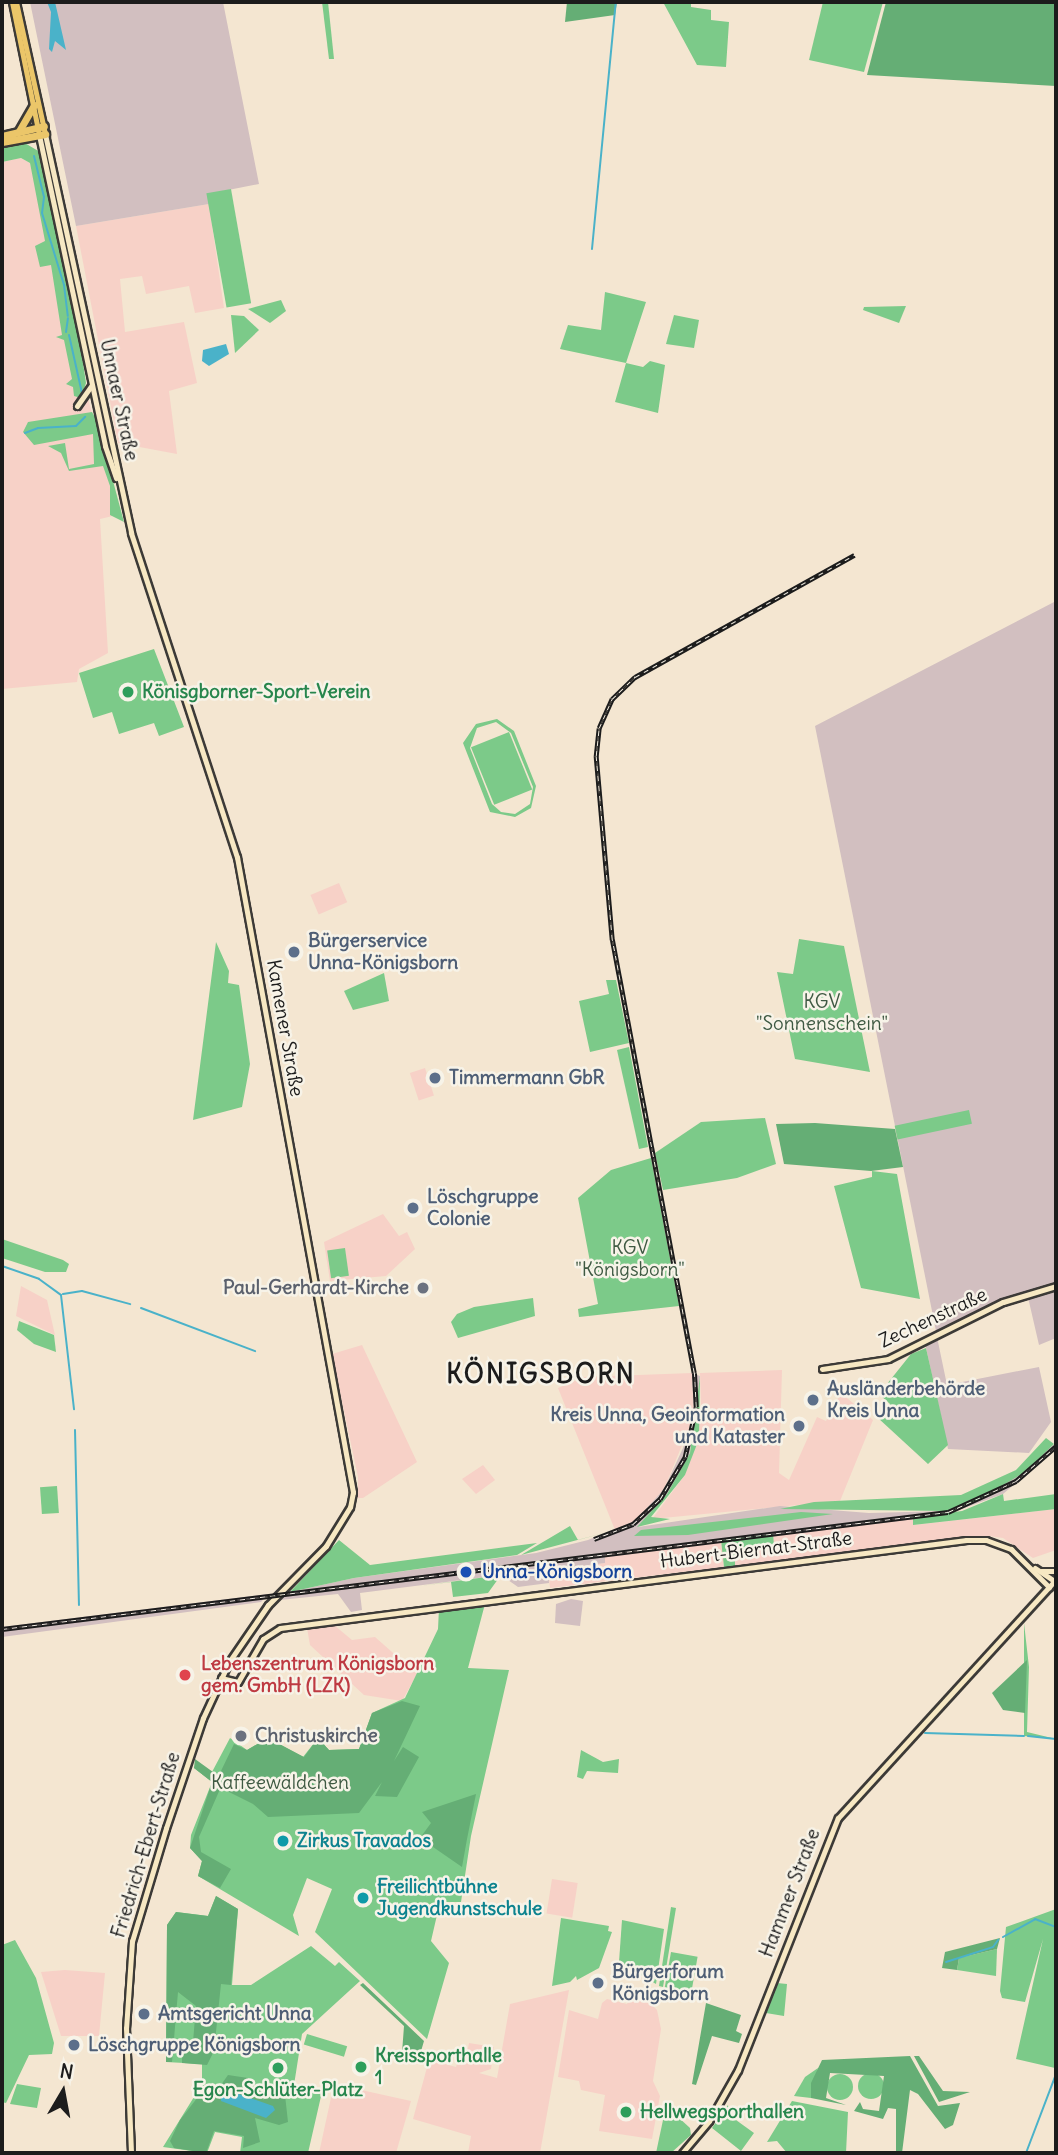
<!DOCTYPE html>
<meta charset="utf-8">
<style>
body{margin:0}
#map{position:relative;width:1058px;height:2155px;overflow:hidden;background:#f4e6d1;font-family:Delius,sans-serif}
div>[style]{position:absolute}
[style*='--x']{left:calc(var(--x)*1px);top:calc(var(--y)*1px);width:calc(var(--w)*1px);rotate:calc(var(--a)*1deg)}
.built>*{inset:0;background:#f7d1c7;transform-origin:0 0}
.industrial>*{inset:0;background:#d2bfc0}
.green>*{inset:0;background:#7cca89;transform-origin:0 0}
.round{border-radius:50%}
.forest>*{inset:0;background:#65ae75}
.water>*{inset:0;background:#4ab2c9}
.stream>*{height:2px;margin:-1px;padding:0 1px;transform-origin:1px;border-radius:1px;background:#4ab2c9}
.roads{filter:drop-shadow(2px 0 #3c3a37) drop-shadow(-2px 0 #3c3a37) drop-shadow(0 2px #3c3a37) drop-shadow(0 -2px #3c3a37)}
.secondary>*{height:5px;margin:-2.5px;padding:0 2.5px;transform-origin:2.5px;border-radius:2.5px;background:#f7e8c3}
.primary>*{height:5px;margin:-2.5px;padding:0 2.5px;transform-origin:2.5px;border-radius:2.5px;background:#ebc669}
.highway>*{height:7px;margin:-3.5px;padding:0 3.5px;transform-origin:3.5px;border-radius:3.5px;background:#ebc669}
.rail>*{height:4.5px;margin-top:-2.25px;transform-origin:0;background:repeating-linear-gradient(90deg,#f7f3e8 0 5px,#1c1c1c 0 10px);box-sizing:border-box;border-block:2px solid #1c1c1c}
.dots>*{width:19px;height:19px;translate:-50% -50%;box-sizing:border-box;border:4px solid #f7f3e8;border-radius:50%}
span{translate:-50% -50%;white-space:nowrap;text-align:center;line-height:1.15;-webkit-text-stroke:5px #f7f3e8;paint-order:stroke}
.street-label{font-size:19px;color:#1c1c1c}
.leisure-label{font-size:19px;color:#27864d;font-weight:700}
.left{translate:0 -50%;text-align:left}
.service-label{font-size:19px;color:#4e5e75;font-weight:700}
.right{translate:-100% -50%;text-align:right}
.park-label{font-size:19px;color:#3e5942}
.worship-label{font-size:19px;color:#5b616d;font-weight:700}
.transit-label{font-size:19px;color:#164399;font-weight:700}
.health-label{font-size:19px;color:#be3a42;font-weight:700}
.culture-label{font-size:19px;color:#0d838f;font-weight:700}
.district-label{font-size:26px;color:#1c1c1c;font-weight:700;letter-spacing:2px}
.frame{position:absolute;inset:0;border:4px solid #1c1c1c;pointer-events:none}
.north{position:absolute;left:28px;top:2057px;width:70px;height:70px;-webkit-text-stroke:5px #f7f3e8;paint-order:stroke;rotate:10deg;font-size:19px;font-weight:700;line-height:28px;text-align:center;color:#1c1c1c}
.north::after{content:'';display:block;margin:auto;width:24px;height:32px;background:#1c1c1c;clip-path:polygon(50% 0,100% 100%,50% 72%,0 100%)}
</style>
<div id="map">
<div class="built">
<i style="clip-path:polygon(21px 158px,30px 163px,117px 515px,100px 519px,108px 653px,79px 669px,77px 682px,2px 689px,2px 162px)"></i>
<i style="clip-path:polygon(209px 204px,224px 308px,195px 313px,189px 286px,146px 294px,142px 276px,120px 279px,125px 332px,184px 322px,197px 383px,169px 391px,177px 454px,118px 443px,76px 226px)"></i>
<i style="left:339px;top:883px;width:21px;height:31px;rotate:67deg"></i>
<i style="left:425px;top:1068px;width:29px;height:16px;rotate:72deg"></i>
<i style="clip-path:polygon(383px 1214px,399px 1236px,407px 1232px,415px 1249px,386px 1276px,330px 1281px,324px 1242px)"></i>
<i style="clip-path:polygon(21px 1286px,47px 1300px,55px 1335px,16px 1316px)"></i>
<i style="clip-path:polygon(362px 1345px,417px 1462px,363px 1498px,358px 1498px,358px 1477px,332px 1354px)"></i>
<i style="clip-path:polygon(782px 1370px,779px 1473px,789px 1480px,817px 1417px,826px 1421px,841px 1393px,873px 1420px,840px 1501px,652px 1519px,685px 1475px,701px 1405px,700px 1373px)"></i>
<i style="clip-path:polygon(692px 1373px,694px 1416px,664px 1489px,635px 1521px,615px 1530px,558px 1388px,584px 1377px)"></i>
<i style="clip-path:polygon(483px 1465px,495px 1480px,476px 1494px,462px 1479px)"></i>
<i style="clip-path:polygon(1056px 1509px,1056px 1550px,1033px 1558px,1003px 1538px,989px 1536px,735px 1566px,734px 1552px,773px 1545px,773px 1534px,913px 1517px,914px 1525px)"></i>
<i style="clip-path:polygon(721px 1540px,724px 1567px,550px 1588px,548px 1570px,605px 1563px,604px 1554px)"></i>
<i style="clip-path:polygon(334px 1625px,352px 1640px,375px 1637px,417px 1674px,402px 1701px,364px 1695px,310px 1645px,307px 1628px)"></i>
<i style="left:552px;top:1879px;width:26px;height:35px;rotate:9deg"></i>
<i style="clip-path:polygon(65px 1970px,105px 1973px,99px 2036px,61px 2036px,41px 1972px)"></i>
<i style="clip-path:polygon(635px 1988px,657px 2010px,661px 2029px,653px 2081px,660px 2096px,652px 2139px,599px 2131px,605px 2095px,581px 2090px,579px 2081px,558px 2077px,569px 2010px,598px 2019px,602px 2003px,607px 1999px,627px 2004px)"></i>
<i style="clip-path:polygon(569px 1990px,540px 2153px,468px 2153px,471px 2136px,413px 2119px,429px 2060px,456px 2067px,459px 2056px,466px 2058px,469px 2043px,494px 2047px,491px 2069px,479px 2073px,497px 2078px,510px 2004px)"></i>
<i style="clip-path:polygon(334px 2084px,411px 2101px,396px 2153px,319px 2153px)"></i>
</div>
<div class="industrial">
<i style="clip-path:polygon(30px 2px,223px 2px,259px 184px,208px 194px,209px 204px,76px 226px)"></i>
<i style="clip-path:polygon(1056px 601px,1056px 1338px,1039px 1345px,1027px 1293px,937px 1337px,947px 1385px,1039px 1367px,1051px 1422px,1029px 1453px,948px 1449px,925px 1343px,937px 1336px,815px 726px)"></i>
<i style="clip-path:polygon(692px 1373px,700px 1376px,690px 1453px,667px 1494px,638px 1527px,780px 1506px,869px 1513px,947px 1511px,997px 1490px,1053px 1445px,1056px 1449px,1003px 1494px,942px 1516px,605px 1554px,605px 1563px,548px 1570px,549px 1583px,518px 1587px,501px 1575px,360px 1593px,362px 1610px,351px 1612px,338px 1594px,280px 1600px,290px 1592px,354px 1578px,536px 1553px,588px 1540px,635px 1521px,664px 1489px,683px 1448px,694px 1416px)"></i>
<i style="clip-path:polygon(268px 1594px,261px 1602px,2px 1637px,2px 1627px)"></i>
<i style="clip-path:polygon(571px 1599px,583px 1601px,580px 1626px,555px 1623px,556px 1604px)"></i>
</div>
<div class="green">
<i style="clip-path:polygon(322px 2px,328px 2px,334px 59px,329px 59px)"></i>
<i style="clip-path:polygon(663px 2px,691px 2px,691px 7px,711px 10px,711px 20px,729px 22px,726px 67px,697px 65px)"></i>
<i style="clip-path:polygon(823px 2px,883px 2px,864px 72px,809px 60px)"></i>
<i style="clip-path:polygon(23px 142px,40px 152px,75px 309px,86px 383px,81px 398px,74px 396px,73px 387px,66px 384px,72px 379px,64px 340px,56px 337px,62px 335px,51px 265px,40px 267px,35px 246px,45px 241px,30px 163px,21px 158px,2px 162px,2px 146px)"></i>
<i style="left:231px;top:189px;width:116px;height:25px;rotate:80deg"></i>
<i style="clip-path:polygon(605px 292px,646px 302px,626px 363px,643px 367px,650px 361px,665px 365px,658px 413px,615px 402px,626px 363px,560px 349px,568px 325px,601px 330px)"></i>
<i style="clip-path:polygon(281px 300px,286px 311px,270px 323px,248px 309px)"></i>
<i style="clip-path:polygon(906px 306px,899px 323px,863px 310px,864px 307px)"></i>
<i style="clip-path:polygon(231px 315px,244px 316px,259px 330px,235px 353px)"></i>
<i style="clip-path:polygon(674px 315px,699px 320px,694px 348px,666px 344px)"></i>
<i style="clip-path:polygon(92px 412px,97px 421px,124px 522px,110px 515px,110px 486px,103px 466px,69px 471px,61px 453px,48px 446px,65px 443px,69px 469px,94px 464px,93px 434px,34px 445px,23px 432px,28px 422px)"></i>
<i style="clip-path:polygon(154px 649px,184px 727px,159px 736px,154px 723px,119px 734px,112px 712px,93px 718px,79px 673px)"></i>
<i style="clip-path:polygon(evenodd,497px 719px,514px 731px,536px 786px,531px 808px,515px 817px,490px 812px,463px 743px,476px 724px,497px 719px,496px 722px,511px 733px,533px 787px,530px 804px,515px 814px,501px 812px,492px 804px,470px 748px,477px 728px,496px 722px)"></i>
<i style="left:509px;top:732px;width:62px;height:41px;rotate:68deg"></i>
<i style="clip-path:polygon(799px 939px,844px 946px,870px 1072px,795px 1059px,777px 972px,793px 974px)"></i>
<i style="clip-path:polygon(216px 942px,229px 971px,228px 983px,239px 985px,250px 1064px,242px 1107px,193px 1120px)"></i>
<i style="clip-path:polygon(384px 973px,389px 1001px,353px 1010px,344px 991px)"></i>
<i style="clip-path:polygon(606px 980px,616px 980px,629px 1043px,590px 1052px,579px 1001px,609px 994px)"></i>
<i style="clip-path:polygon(629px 1047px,648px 1147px,639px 1149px,617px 1050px)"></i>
<i style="left:969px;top:1110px;width:14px;height:76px;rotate:78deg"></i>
<i style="clip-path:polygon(765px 1118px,776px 1164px,737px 1178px,663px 1190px,655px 1153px,701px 1122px)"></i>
<i style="clip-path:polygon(651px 1158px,679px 1306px,579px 1317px,578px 1309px,598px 1304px,578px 1198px,611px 1170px)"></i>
<i style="clip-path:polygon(872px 1171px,897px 1174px,920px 1299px,861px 1288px,834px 1186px,872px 1177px)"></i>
<i style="clip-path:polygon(2px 1239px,63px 1260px,69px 1264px,66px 1272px,45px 1272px,2px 1258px)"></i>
<i style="left:345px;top:1248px;width:28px;height:18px;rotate:82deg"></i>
<i style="clip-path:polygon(533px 1298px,535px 1316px,458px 1338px,451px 1322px,457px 1314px,474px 1307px)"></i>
<i style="clip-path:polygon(19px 1321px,54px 1335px,56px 1352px,34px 1344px,17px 1330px)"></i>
<i style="clip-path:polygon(926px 1348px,948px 1445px,928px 1464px,878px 1418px,890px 1404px,879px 1394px,911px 1354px)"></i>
<i style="clip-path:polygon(700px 1376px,699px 1439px,685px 1475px,651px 1517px,670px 1519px,637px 1527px,667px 1494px,690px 1453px)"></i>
<i style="clip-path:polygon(1046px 1438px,1054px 1444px,1025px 1472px,976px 1501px,947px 1511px,780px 1509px,814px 1502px,961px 1495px,1016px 1470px)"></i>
<i style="left:57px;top:1486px;width:27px;height:17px;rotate:86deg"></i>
<i style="clip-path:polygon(1003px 1494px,1004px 1501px,1056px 1494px,1056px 1509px,913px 1525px,913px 1517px,962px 1511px)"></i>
<i style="clip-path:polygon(801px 1512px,833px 1514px,688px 1535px,634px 1536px,641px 1530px)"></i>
<i style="clip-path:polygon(570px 1526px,578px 1540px,615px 1530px,521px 1555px)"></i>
<i style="clip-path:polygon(773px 1534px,774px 1545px,735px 1552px,735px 1566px,724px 1567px,721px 1540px)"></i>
<i style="clip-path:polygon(339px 1540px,370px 1565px,537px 1543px,517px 1555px,354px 1578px,290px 1592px)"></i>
<i style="clip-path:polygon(501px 1575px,488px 1593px,453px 1597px,451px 1582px,420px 1586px)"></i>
<i style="clip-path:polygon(485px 1604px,468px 1668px,509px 1670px,471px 1836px,461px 1902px,440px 1902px,431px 1941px,449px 1963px,427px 2039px,315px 1932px,332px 1889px,307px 1878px,293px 1915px,299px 1936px,198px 1876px,202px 1861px,190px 1848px,191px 1835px,212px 1782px,194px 1768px,196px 1763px,212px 1772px,230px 1738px,247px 1750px,268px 1738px,303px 1757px,318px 1738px,329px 1750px,359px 1749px,372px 1713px,405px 1698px,438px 1629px,439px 1608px)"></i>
<i style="clip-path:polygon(1024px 1623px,1029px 1667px,1027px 1732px,1056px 1739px,1024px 1736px)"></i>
<i style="clip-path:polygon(581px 1750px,603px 1762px,619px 1759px,618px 1773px,587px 1771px,583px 1779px,577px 1777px)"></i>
<i style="clip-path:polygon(216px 1896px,238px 1909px,232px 1985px,251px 1985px,311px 1946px,335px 1966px,339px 1962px,360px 1981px,302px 2034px,294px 2085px,322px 2092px,308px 2153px,240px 2153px,242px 2137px,215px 2132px,207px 2153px,163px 2147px,202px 2084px,202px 2064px,166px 2062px,167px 1925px,176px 1912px,208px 1916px)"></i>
<i style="clip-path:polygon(671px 1907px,676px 1908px,663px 1987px,659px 1986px)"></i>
<i style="clip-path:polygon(1056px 1909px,1056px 2065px,1055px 2068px,1016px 2059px,1043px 1939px,1025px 2002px,1002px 1998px,1000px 1991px,1006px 1927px)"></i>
<i style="clip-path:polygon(561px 1918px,609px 1926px,608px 1931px,612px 1932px,599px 1968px,577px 1980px,576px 1976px,570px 1982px,552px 1986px)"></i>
<i style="clip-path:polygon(622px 1920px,664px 1929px,656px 1984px,619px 1962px)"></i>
<i style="clip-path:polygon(15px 1940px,36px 1978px,54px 2043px,52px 2054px,29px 2055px,6px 2103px,2px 2102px,2px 1945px)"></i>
<i style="clip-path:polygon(997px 1949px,996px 1976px,957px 1970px,959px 1958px)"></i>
<i style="left:671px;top:1952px;width:27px;height:36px;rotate:10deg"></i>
<i style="clip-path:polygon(777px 1983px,787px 1984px,784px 2016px,766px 2013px)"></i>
<i style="left:307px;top:2034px;width:42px;height:11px;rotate:17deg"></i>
<i style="clip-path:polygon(818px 2068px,811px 2098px,794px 2096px,805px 2077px)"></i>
<i class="round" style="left:858px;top:2073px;width:26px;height:26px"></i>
<i class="round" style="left:827px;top:2074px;width:26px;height:26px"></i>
<i style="clip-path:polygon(17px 2084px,41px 2088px,37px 2108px,10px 2104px)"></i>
<i style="clip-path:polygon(792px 2101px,848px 2112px,846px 2153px,787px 2153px,777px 2141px,767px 2142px)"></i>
<i style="clip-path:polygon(728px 2105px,729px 2115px,754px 2133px,741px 2151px,712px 2128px)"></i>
<i style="clip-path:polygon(666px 2106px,690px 2128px,691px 2135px,671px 2153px,656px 2153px)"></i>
</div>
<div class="forest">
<i style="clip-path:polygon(567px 2px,617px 2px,615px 15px,565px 22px)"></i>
<i style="clip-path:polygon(886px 2px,1056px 2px,1056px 86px,867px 75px)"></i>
<i style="clip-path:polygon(815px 1123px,895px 1129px,903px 1167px,871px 1171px,784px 1164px,776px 1124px)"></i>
<i style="clip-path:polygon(1027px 1660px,1025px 1713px,1003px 1710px,992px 1693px)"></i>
<i style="clip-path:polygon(402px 1701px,420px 1706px,394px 1761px,403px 1747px,419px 1757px,397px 1797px,375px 1796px,382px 1782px,359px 1813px,268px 1817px,253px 1804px,227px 1791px,228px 1782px,220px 1773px,234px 1744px,247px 1750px,268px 1738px,304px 1757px,318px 1738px,329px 1750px,359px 1749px,372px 1713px)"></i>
<i style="clip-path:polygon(195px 1759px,224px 1780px,199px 1837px,201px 1852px,231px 1869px,220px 1888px,198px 1876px,202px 1861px,190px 1848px,212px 1782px,194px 1768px)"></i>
<i style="clip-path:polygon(476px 1794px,467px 1839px,462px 1867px,420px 1838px,431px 1823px,422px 1812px)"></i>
<i style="clip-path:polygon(216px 1896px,238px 1909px,231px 1985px,221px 1984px,214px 2051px,207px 2065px,182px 2063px,182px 2055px,193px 2042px,196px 2006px,178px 1992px,172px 2062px,166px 2062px,167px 1925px,176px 1912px,208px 1916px)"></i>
<i style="clip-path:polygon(1000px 1938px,997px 1949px,959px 1958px,957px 1970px,942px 1968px,945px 1952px)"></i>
<i style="clip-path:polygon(363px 1983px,424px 2041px,419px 2058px,402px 2053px,404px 2026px,360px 1985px)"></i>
<i style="clip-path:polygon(706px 2003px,741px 2015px,736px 2031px,742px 2034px,739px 2043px,712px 2036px,696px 2085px,692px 2084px)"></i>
<i style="clip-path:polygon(910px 2056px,938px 2106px,960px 2103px,953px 2125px,945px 2129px,918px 2094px,910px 2090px,902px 2153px,896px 2153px,896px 2109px,888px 2108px,883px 2119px,854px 2111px,860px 2102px,863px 2109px,879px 2111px,884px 2076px,830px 2073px,826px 2098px,846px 2105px,811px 2098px,811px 2083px,822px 2060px)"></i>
<i style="clip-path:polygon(914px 2056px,919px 2056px,943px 2091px,970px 2092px,939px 2102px)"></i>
<i style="clip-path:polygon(228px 2075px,248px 2078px,248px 2087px,253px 2090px,285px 2095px,288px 2122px,279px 2125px,255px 2118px,260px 2142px,243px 2148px,244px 2136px,214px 2131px,206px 2153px,174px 2148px,170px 2141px,180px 2120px,201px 2093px,213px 2096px)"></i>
</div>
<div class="water">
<i style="clip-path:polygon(47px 2px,55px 2px,66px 50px,55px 41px,52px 52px,49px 49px,51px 12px)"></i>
<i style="clip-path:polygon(226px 344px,229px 354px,209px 366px,202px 361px,203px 350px)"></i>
<i style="clip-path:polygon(233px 2092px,273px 2106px,275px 2110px,266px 2118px,221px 2101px,221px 2093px)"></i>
</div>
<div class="stream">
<i style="--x:34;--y:156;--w:42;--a:76.3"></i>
<i style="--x:44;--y:197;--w:16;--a:97"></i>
<i style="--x:42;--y:213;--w:75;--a:73"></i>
<i style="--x:64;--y:285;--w:31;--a:83"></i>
<i style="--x:592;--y:249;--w:248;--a:-84.5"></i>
<i style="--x:66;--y:332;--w:14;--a:-82"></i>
<i style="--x:69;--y:335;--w:59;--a:77.4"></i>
<i style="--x:25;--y:433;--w:14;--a:-21"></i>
<i style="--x:38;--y:428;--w:38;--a:-3"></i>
<i style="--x:76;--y:426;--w:13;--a:-45"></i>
<i style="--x:2;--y:1266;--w:39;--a:19"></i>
<i style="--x:39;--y:1279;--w:27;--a:36"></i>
<i style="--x:61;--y:1295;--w:115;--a:83.5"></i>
<i style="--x:63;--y:1294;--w:19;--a:-9"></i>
<i style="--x:82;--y:1291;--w:50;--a:15.2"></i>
<i style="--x:141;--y:1308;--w:122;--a:20.7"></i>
<i style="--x:75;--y:1430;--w:175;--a:88.7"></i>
<i style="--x:925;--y:1733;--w:99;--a:1.7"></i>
<i style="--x:1028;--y:1736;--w:28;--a:6"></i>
<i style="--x:1003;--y:1937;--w:37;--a:-29"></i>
<i style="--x:1035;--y:1919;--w:22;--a:21"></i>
<i style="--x:946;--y:1962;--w:49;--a:-17.7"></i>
<i style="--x:993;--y:1947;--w:9;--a:-54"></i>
<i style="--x:1026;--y:2153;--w:85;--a:-69.2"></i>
</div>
<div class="roads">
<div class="secondary">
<i style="--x:45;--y:134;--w:408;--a:77.8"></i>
<i style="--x:131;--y:533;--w:341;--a:71.9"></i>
<i style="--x:237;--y:857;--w:646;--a:79.65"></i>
<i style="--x:353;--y:1492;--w:15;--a:101"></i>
<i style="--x:350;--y:1507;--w:46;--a:121.6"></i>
<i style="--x:326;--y:1546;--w:83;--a:134.5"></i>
<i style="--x:268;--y:1605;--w:69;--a:124.4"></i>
<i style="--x:229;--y:1662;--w:62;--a:114.9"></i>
<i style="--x:203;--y:1718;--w:116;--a:108.6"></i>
<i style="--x:166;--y:1828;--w:118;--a:106.7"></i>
<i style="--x:132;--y:1941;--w:87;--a:93.9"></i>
<i style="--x:126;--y:2028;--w:125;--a:87.7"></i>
<i style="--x:39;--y:135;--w:318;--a:78"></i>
<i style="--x:105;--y:446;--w:34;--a:71"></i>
<i style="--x:77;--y:406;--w:24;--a:-55"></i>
<i style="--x:822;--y:1369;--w:67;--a:-8.6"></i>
<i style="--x:888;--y:1359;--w:128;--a:-26.4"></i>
<i style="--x:1003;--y:1302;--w:55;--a:-16.8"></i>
<i style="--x:1035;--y:1568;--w:23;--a:34"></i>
<i style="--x:1041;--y:1571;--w:15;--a:0"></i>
<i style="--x:221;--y:1678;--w:17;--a:13"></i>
<i style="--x:238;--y:1682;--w:50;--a:-59.8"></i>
<i style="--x:263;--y:1639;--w:20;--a:-33"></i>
<i style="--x:280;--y:1628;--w:692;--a:-7.31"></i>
<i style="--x:966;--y:1540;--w:20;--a:0"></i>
<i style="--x:986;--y:1540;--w:27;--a:20"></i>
<i style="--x:1011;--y:1549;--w:54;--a:45"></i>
<i style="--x:682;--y:2153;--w:42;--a:-49.8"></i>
<i style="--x:709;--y:2121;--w:59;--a:-60.4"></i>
<i style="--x:738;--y:2070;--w:271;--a:-68.4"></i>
<i style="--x:838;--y:1818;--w:323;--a:-47.6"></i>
</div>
<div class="primary">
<i style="--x:12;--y:2;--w:136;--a:78.5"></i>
<i style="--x:16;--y:2;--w:135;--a:77.6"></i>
</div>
<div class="highway">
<i style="--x:19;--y:131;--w:30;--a:-60"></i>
<i style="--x:2;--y:136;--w:43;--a:-13.4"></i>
<i style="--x:2;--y:142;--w:44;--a:-10.5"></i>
</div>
</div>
<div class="rail">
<i style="--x:594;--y:1539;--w:42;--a:-21"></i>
<i style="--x:633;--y:1524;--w:37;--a:-43"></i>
<i style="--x:660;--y:1499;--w:49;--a:-59.2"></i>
<i style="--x:685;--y:1457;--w:51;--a:-77.6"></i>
<i style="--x:696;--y:1407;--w:34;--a:-93"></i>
<i style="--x:694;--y:1373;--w:441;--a:-100.7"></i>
<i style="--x:612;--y:940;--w:185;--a:-95"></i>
<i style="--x:596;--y:756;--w:28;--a:-84"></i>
<i style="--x:599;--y:728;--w:32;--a:-66"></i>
<i style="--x:612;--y:699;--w:32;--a:-44"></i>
<i style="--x:635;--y:677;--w:251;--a:-29.1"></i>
<i style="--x:2;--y:1629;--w:953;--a:-7.05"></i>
<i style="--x:948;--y:1512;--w:75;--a:-24.5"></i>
<i style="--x:1016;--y:1481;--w:53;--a:-41.2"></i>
</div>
<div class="dots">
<i style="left:128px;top:692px;background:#2e9e5b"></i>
<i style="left:294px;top:952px;background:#5c6f8a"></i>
<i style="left:435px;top:1078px;background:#5c6f8a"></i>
<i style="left:413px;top:1208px;background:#5c6f8a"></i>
<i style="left:423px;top:1288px;background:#6b7280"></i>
<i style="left:813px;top:1400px;background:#5c6f8a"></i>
<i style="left:799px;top:1426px;background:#5c6f8a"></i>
<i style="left:466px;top:1572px;background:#1a4fb4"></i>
<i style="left:185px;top:1675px;background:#e0444e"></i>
<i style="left:241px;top:1736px;background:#6b7280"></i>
<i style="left:283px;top:1841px;background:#0f9aa8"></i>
<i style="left:363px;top:1898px;background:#0f9aa8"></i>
<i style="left:598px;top:1983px;background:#5c6f8a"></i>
<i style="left:144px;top:2014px;background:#5c6f8a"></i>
<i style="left:74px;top:2045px;background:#5c6f8a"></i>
<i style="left:361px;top:2067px;background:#2e9e5b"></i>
<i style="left:278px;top:2068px;background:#2e9e5b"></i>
<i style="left:626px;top:2112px;background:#2e9e5b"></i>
</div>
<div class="street-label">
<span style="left:119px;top:400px;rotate:78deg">Unnaer Straße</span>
<span style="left:285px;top:1028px;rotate:80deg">Kamener Straße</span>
<span style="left:933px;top:1318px;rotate:-25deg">Zechenstraße</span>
<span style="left:756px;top:1550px;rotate:-7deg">Hubert-Biernat-Straße</span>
<span style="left:146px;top:1845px;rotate:-73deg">Friedrich-Ebert-Straße</span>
<span style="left:790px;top:1893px;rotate:-69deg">Hammer Straße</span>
</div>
<div class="leisure-label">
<span class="left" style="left:142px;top:692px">Könisgborner-Sport-Verein</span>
<span class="left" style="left:375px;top:2067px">Kreissporthalle<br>1</span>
<span style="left:278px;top:2090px">Egon-Schlüter-Platz</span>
<span class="left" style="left:640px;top:2112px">Hellwegsporthallen</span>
</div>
<div class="service-label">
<span class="left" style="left:308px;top:952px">Bürgerservice<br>Unna-Königsborn</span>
<span class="left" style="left:449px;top:1078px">Timmermann GbR</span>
<span class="left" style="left:427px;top:1208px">Löschgruppe<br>Colonie</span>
<span class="left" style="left:827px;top:1400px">Ausländerbehörde<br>Kreis Unna</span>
<span class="right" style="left:785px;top:1426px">Kreis Unna, Geoinformation<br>und Kataster</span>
<span class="left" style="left:612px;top:1983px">Bürgerforum<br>Königsborn</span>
<span class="left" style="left:158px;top:2014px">Amtsgericht Unna</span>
<span class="left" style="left:88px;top:2045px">Löschgruppe Königsborn</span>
</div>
<div class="park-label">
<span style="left:822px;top:1013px">KGV<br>"Sonnenschein"</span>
<span style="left:630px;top:1259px">KGV<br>"Königsborn"</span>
<span style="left:280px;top:1783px">Kaffeewäldchen</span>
</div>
<div class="worship-label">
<span class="right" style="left:409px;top:1288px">Paul-Gerhardt-Kirche</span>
<span class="left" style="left:255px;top:1736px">Christuskirche</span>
</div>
<div class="transit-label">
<span class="left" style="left:482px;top:1572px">Unna-Königsborn</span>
</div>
<div class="health-label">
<span class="left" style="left:201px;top:1675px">Lebenszentrum Königsborn<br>gem. GmbH (LZK)</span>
</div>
<div class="culture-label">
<span class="left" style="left:297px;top:1841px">Zirkus Travados</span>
<span class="left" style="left:377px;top:1898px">Freilichtbühne<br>Jugendkunstschule</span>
</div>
<div class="district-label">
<span style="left:541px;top:1374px">KÖNIGSBORN</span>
</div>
<div class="frame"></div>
<div class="north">N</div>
</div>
